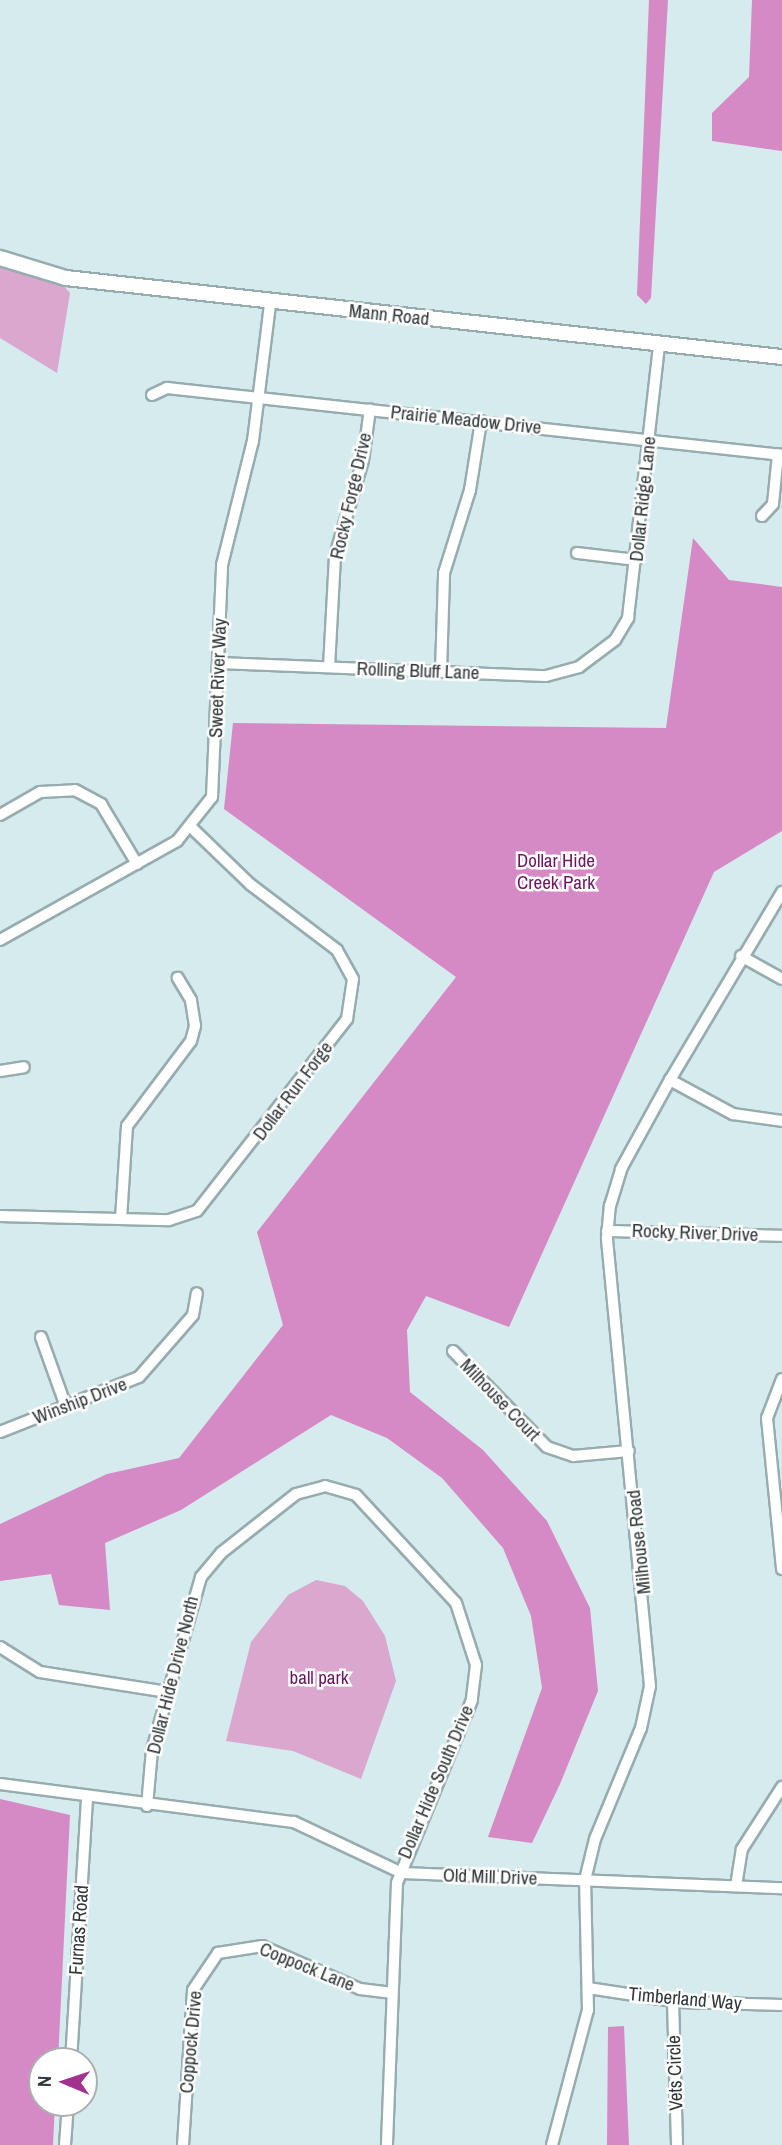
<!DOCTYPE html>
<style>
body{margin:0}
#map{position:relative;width:782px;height:2145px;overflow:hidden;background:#d5ebed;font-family:"Archivo Narrow",sans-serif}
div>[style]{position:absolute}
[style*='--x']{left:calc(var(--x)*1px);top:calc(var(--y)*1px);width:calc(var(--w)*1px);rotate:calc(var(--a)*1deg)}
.green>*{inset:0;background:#daa7cf}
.forest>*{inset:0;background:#d58ac5}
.roads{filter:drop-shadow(2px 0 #97acae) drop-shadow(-2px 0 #97acae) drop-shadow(0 2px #97acae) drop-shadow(0 -2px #97acae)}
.minor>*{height:10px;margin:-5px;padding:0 5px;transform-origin:5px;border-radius:5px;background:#fff}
.major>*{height:14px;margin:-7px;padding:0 7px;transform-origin:7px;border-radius:7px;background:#fff}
span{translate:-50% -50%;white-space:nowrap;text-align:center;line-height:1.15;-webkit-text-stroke:5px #fff;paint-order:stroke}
.street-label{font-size:19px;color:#2f3738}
.park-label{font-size:19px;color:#6e1662}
.north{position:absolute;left:28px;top:2047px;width:70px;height:70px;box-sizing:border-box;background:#fff;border:2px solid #acafaf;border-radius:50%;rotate:272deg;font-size:19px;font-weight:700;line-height:28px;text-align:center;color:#2f3738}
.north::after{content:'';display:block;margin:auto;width:24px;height:32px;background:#a13290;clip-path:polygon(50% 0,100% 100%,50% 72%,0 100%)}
</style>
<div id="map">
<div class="green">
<i style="clip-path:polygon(0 266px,61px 283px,70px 293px,57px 373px,0 338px)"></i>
<i style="clip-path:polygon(316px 1580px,345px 1586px,363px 1601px,385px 1636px,396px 1681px,361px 1779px,293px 1751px,226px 1741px,251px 1642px,288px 1595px)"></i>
</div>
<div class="forest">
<i style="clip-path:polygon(649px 0,668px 0,651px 298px,646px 304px,637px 295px)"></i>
<i style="clip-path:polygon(752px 0,782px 0,782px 151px,712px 141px,712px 113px,749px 77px)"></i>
<i style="clip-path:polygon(693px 538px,729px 580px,782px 587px,782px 831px,714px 872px,509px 1327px,426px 1296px,407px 1330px,410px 1392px,483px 1450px,547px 1521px,590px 1608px,598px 1691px,560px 1784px,532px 1843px,488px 1837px,542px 1688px,531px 1616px,503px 1548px,442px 1478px,387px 1438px,331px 1415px,181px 1510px,105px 1543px,110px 1610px,59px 1605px,51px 1574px,0 1581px,0 1524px,107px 1474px,179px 1458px,283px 1325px,257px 1232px,456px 977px,224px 809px,233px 723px,666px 728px)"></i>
<i style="clip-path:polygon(0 1799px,70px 1815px,58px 2061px,42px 2061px,42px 2103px,55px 2103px,53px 2145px,0 2145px)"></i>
<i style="clip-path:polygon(624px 2026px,629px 2145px,607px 2145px,608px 2027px)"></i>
</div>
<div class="roads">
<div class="minor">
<i style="--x:152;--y:395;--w:17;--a:-25"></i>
<i style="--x:167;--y:388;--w:619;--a:6.22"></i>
<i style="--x:762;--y:516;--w:16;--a:-47"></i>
<i style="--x:773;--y:504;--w:50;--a:-84.3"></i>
<i style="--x:577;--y:553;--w:59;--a:6.8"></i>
<i style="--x:219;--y:663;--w:327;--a:2.3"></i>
<i style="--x:546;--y:676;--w:34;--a:-15"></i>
<i style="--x:579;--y:667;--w:45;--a:-36.9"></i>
<i style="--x:615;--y:640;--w:26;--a:-59"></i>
<i style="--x:628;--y:618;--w:275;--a:-83.5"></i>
<i style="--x:329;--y:667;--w:111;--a:-86.9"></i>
<i style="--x:335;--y:556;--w:100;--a:-73.7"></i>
<i style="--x:363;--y:460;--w:51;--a:-82.2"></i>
<i style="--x:441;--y:671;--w:98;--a:-88.2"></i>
<i style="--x:444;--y:573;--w:87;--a:-72.6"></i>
<i style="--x:470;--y:490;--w:70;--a:-80.9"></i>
<i style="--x:0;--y:815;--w:46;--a:-29.9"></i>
<i style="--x:40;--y:792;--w:35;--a:-3"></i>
<i style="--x:75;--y:790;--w:30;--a:28"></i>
<i style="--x:101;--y:804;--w:70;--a:59"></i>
<i style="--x:0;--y:940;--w:203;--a:-29.2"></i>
<i style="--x:177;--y:841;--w:56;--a:-51.5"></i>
<i style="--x:212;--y:797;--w:232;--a:-87.5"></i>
<i style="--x:222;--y:565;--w:128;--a:-76"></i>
<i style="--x:253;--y:441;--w:138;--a:-82.9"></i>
<i style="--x:741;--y:956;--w:47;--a:29.3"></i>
<i style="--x:0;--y:1071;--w:24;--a:-9"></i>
<i style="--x:670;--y:1080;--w:72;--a:28.4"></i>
<i style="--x:733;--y:1114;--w:49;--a:8.1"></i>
<i style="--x:0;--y:1216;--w:169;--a:1.4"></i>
<i style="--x:169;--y:1220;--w:29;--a:-18"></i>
<i style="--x:197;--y:1211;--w:244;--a:-52"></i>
<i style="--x:347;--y:1019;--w:40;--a:-81.5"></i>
<i style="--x:353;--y:979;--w:33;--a:-119"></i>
<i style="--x:337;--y:950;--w:108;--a:-142.9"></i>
<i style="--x:251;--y:885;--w:82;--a:-136"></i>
<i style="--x:121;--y:1219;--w:93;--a:-86.3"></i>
<i style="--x:127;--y:1126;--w:106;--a:-53"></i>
<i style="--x:191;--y:1041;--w:16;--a:-75"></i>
<i style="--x:195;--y:1026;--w:26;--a:-99"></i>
<i style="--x:191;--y:1000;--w:26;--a:-121"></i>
<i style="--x:607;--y:1231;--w:175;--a:1.6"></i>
<i style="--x:41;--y:1337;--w:74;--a:70.3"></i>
<i style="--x:453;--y:1351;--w:134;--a:45.6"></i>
<i style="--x:547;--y:1447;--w:28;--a:19"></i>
<i style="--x:573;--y:1456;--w:56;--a:-5.1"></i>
<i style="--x:782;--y:1379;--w:42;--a:111"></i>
<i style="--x:767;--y:1418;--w:152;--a:84.3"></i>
<i style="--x:0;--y:1432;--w:149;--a:-21.6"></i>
<i style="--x:139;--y:1377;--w:82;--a:-48.9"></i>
<i style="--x:193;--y:1315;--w:22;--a:-80"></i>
<i style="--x:0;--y:1647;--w:47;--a:32"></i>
<i style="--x:40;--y:1672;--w:129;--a:8.9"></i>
<i style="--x:0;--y:1784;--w:296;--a:7.4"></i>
<i style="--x:294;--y:1822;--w:119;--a:25.3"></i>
<i style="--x:402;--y:1873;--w:380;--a:2.3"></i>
<i style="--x:147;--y:1806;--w:56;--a:-84.9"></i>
<i style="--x:152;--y:1750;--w:180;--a:-74.2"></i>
<i style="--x:201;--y:1577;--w:31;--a:-50"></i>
<i style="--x:221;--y:1553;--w:95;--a:-38.2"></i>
<i style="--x:296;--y:1494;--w:30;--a:-15"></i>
<i style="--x:325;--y:1486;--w:32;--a:16"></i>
<i style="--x:356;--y:1495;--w:147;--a:47.2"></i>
<i style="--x:456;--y:1603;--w:65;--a:72.1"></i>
<i style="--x:476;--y:1665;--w:35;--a:97"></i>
<i style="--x:472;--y:1700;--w:198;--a:112.3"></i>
<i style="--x:397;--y:1883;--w:262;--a:92.2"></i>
<i style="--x:736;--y:1886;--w:37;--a:-81"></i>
<i style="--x:742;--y:1849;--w:74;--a:-57.2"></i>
<i style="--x:588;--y:1988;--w:93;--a:8.7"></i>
<i style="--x:680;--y:2002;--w:102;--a:1.7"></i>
<i style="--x:673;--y:2001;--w:144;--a:88.4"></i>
<i style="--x:71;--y:2061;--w:262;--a:-86.5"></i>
<i style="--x:65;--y:2145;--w:42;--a:-85.9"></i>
<i style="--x:183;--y:2145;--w:155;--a:-86.3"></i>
<i style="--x:193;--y:1990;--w:45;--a:-56"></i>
<i style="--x:218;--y:1953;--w:45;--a:-9"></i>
<i style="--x:262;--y:1946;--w:107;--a:23.7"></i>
<i style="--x:360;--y:1989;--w:31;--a:7"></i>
<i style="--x:552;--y:2145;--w:140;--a:-75.1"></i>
<i style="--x:588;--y:2010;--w:130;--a:-91.3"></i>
<i style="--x:585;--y:1880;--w:42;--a:-76.3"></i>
<i style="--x:595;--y:1839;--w:120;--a:-67.5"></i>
<i style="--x:641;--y:1728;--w:43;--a:-77.9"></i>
<i style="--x:650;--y:1686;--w:450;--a:-95.5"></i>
<i style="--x:607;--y:1238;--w:32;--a:-85"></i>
<i style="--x:610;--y:1206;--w:39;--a:-73"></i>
<i style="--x:621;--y:1169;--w:102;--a:-61.2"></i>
<i style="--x:670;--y:1080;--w:219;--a:-59.2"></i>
</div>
<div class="major">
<i style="--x:0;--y:258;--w:69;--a:16.9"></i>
<i style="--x:66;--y:278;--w:720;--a:6.3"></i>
</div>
</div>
<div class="street-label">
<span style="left:389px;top:315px;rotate:6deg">Mann Road</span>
<span style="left:466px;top:420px;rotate:6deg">Prairie Meadow Drive</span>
<span style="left:351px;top:496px;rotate:-77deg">Rocky Forge Drive</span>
<span style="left:643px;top:499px;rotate:-84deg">Dollar Ridge Lane</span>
<span style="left:418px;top:671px;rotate:2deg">Rolling Bluff Lane</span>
<span style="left:218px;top:678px;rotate:-88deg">Sweet River Way</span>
<span style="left:293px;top:1091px;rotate:-53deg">Dollar Run Forge</span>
<span style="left:695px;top:1233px;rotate:2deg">Rocky River Drive</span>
<span style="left:500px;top:1400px;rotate:46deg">Milhouse Court</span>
<span style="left:80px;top:1401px;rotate:-21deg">Winship Drive</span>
<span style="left:639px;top:1542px;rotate:-96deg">Milhouse Road</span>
<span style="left:173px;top:1675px;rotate:-76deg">Dollar Hide Drive North</span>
<span style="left:436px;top:1782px;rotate:-67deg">Dollar Hide South Drive</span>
<span style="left:490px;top:1877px;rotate:2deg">Old Mill Drive</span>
<span style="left:79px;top:1930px;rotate:-86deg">Furnas Road</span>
<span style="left:307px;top:1967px;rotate:22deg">Coppock Lane</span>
<span style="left:685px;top:1999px;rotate:5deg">Timberland Way</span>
<span style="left:191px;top:2042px;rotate:-85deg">Coppock Drive</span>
<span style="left:675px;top:2073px;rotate:-92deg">Vets Circle</span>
</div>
<div class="park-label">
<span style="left:556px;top:872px">Dollar Hide<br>Creek Park</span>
<span style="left:319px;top:1678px">ball park</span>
</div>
<div class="north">N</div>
</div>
